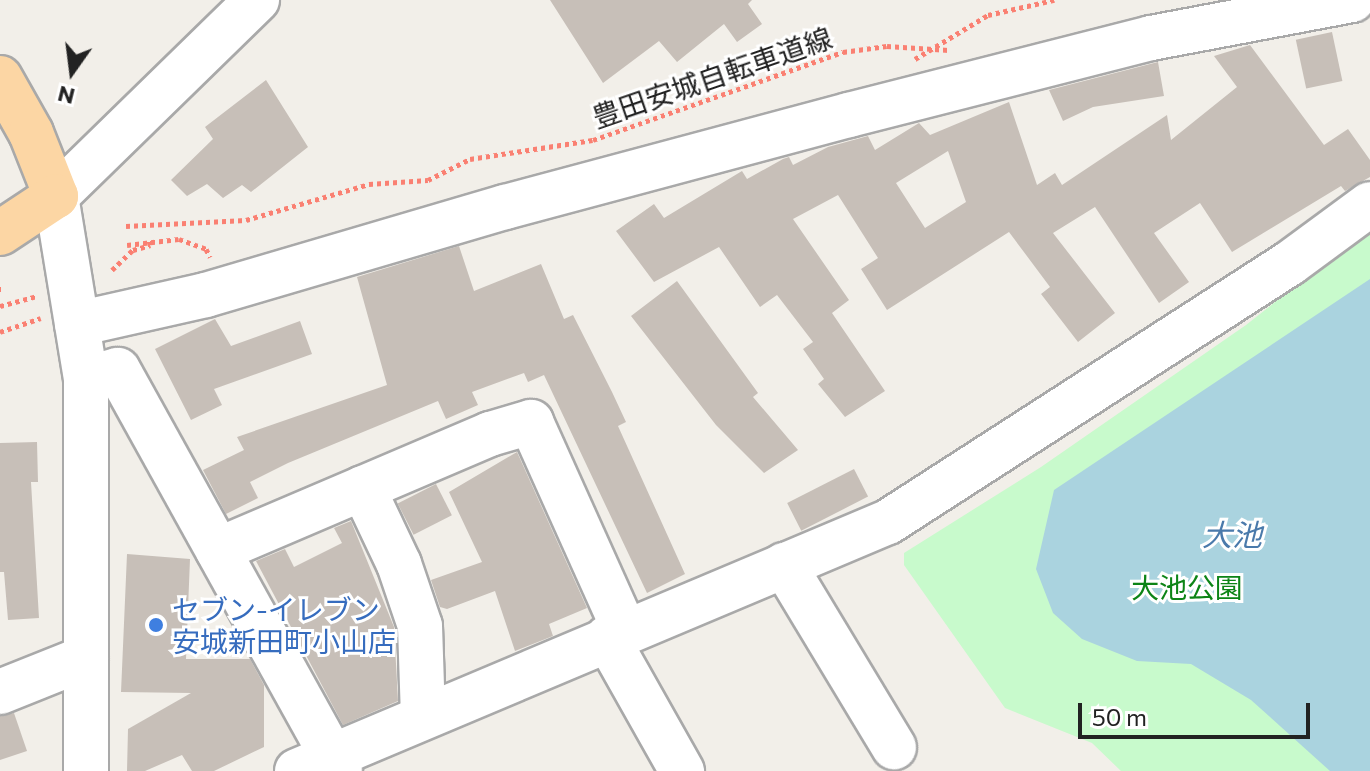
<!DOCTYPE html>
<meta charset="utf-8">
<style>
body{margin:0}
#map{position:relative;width:1370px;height:771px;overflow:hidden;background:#f2efe9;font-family:Commissioner,"Noto Sans JP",sans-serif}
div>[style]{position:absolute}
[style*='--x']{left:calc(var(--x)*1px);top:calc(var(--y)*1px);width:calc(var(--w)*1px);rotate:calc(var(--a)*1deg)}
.park>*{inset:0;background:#c8facc}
.water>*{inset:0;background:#aad3df}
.building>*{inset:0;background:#c7bfb8;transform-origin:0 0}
.path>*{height:5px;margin-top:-2.5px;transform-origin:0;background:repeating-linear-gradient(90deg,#fa8072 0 4px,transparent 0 8px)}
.roads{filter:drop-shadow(2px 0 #a9a9a9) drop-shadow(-2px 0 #a9a9a9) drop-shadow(0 2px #a9a9a9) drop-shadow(0 -2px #a9a9a9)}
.minor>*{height:44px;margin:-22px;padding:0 22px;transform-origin:22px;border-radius:22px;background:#fff}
.major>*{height:44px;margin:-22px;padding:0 22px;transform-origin:22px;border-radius:22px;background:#fcd6a4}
.dots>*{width:22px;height:22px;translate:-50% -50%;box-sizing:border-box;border:4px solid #fff;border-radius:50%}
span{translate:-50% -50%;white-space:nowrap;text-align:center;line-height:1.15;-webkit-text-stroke:6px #fff;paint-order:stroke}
.street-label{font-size:28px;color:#222}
.park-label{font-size:28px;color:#0c8416}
.shop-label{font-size:28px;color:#366cbe}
.left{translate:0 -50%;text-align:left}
.water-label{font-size:30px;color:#4a7aab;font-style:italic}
.north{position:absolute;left:32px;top:32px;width:80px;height:80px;-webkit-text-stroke:6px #fff;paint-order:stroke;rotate:194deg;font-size:22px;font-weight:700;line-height:32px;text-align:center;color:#222}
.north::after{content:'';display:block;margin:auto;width:28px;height:36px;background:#222;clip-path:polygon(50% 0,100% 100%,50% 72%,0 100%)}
.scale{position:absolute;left:1078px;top:703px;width:232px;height:36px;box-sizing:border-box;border:4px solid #222;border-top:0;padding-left:10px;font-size:24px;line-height:28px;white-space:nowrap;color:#222;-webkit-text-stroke:6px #fff;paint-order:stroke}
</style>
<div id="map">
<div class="park">
<i style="clip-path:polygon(1370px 227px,1370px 771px,1121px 771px,1092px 743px,1005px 708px,904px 565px,904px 553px,1041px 467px,1246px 325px)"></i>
</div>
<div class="water">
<i style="clip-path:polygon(1370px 279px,1370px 771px,1330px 771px,1251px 700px,1191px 664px,1137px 661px,1082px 639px,1053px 613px,1036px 569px,1054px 490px)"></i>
</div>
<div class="building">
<i style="clip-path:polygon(550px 0,752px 0,748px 4px,762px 24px,737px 42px,724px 24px,677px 62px,659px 41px,603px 83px)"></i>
<i style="left:1332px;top:32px;width:50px;height:37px;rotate:78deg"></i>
<i style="clip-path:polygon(evenodd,1250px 45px,1324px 145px,1348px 129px,1370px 160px,1370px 177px,1345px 191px,1341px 186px,1232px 252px,1200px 203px,1154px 233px,1189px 282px,1159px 303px,1095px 207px,1053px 233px,1115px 313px,1078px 342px,1041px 294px,1050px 287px,1009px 232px,887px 310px,861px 269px,878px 258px,838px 195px,793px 219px,849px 300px,832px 313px,885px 391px,845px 417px,818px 384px,824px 379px,803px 349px,813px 342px,777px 295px,760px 307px,719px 247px,654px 282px,616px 231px,654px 204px,664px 218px,742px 171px,747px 179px,783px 159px,789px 157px,793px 165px,828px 147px,868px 136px,875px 150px,919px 123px,930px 135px,1009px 102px,1037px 185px,1055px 173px,1062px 185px,1167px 115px,1171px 140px,1237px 87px,1214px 56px,1250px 45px,948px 151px,966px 202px,925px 228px,896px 183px,948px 151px)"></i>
<i style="clip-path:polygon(1158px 62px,1164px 96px,1093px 107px,1063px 121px,1049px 90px)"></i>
<i style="clip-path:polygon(266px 80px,308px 147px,251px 192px,242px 185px,223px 198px,207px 184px,187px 196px,171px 180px,213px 139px,205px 127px)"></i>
<i style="clip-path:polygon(459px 246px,474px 291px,541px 264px,564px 319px,573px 315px,612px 392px,626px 422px,618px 426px,685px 574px,647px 593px,544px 375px,528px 382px,524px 373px,472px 392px,478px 405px,446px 419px,438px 401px,288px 463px,250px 482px,258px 498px,226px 514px,203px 470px,244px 450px,237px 437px,387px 385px,357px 277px)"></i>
<i style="clip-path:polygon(677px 281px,758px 393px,753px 397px,798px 450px,764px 473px,716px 425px,631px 316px)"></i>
<i style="clip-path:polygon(215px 319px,231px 346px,300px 321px,312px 354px,214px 389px,222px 405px,191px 420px,155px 349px)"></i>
<i style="clip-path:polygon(37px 442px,38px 482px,31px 482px,39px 618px,8px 620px,4px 572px,0 572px,0 443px)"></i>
<i style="clip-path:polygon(517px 452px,587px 608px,549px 624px,553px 636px,515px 651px,495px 591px,447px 609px,440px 607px,431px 580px,482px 562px,449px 492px)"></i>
<i style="left:854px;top:469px;width:31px;height:75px;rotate:63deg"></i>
<i style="left:436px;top:484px;width:35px;height:43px;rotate:63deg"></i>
<i style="clip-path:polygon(351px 521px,394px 627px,398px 701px,343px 725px,256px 561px,285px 549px,294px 567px,342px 543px,334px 528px)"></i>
<i style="clip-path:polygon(127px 554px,190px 559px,186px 659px,250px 659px,264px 685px,264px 747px,214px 771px,192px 771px,182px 755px,145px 771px,127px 771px,128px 729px,191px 693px,121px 692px)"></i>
<i style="clip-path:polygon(14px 713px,27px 751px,0 760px,0 716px)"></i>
</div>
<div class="path">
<i style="--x:915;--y:59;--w:85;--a:-31.1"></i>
<i style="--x:988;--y:15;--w:68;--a:-12.8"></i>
<i style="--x:126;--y:226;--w:120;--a:-2.9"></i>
<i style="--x:246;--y:220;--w:128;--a:-16.3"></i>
<i style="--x:369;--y:184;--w:59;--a:-3.9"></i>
<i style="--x:428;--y:180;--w:47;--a:-26.6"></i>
<i style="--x:470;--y:159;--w:124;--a:-8.8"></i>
<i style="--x:593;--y:140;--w:265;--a:-19.4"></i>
<i style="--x:843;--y:52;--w:44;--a:-7.8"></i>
<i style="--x:887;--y:46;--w:62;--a:3.7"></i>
<i style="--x:127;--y:245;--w:52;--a:-6.6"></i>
<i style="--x:179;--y:239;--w:29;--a:20"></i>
<i style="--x:206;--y:249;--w:9;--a:63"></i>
<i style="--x:112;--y:270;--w:29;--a:-44"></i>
<i style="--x:133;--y:250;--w:18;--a:-16"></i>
<i style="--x:150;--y:245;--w:5;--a:-101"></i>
<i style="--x:0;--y:289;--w:1;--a:0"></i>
<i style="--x:0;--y:306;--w:38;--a:-15"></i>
<i style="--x:0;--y:332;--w:43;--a:-18.9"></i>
</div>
<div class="roads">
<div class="minor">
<i style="--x:77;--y:324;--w:132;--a:-12.7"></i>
<i style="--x:206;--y:295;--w:312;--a:-16.4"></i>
<i style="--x:505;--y:207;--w:356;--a:-15"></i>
<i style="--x:849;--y:115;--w:312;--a:-14.3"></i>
<i style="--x:1151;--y:38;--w:205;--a:-10.7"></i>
<i style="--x:86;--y:379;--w:33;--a:-16"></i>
<i style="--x:118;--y:370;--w:458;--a:61"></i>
<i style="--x:363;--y:488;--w:84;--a:64.7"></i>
<i style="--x:399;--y:564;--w:65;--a:71.3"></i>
<i style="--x:420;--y:626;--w:90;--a:88.1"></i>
<i style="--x:218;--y:550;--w:296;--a:-23.1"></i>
<i style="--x:490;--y:434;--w:43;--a:-16.3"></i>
<i style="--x:531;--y:422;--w:229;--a:65.8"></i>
<i style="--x:784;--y:565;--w:213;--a:58.9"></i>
<i style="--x:607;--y:638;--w:153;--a:60.6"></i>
<i style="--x:0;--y:692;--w:92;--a:-21.8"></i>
<i style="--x:86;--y:771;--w:392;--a:-90"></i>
<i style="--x:86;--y:379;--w:185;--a:-99.3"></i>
<i style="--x:56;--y:196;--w:281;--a:-44.3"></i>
<i style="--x:297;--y:771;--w:641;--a:-22.85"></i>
<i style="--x:888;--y:522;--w:478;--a:-32.8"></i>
<i style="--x:1290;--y:263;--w:99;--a:-36.4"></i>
</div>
<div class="major">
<i style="--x:0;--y:78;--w:63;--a:60.6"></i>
<i style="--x:31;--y:133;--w:68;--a:68.4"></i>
<i style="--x:56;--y:196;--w:67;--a:146.5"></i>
</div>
</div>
<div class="dots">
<i style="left:156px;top:625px;background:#3f7fe0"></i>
</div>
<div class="street-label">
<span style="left:712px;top:77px;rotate:-19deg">豊田安城自転車道線</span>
</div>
<div class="park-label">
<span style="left:1187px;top:587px">大池公園</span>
</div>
<div class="shop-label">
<span class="left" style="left:172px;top:625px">セブン-イレブン<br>安城新田町小山店</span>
</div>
<div class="water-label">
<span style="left:1232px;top:534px">大池</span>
</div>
<div class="north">N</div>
<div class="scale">50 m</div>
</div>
